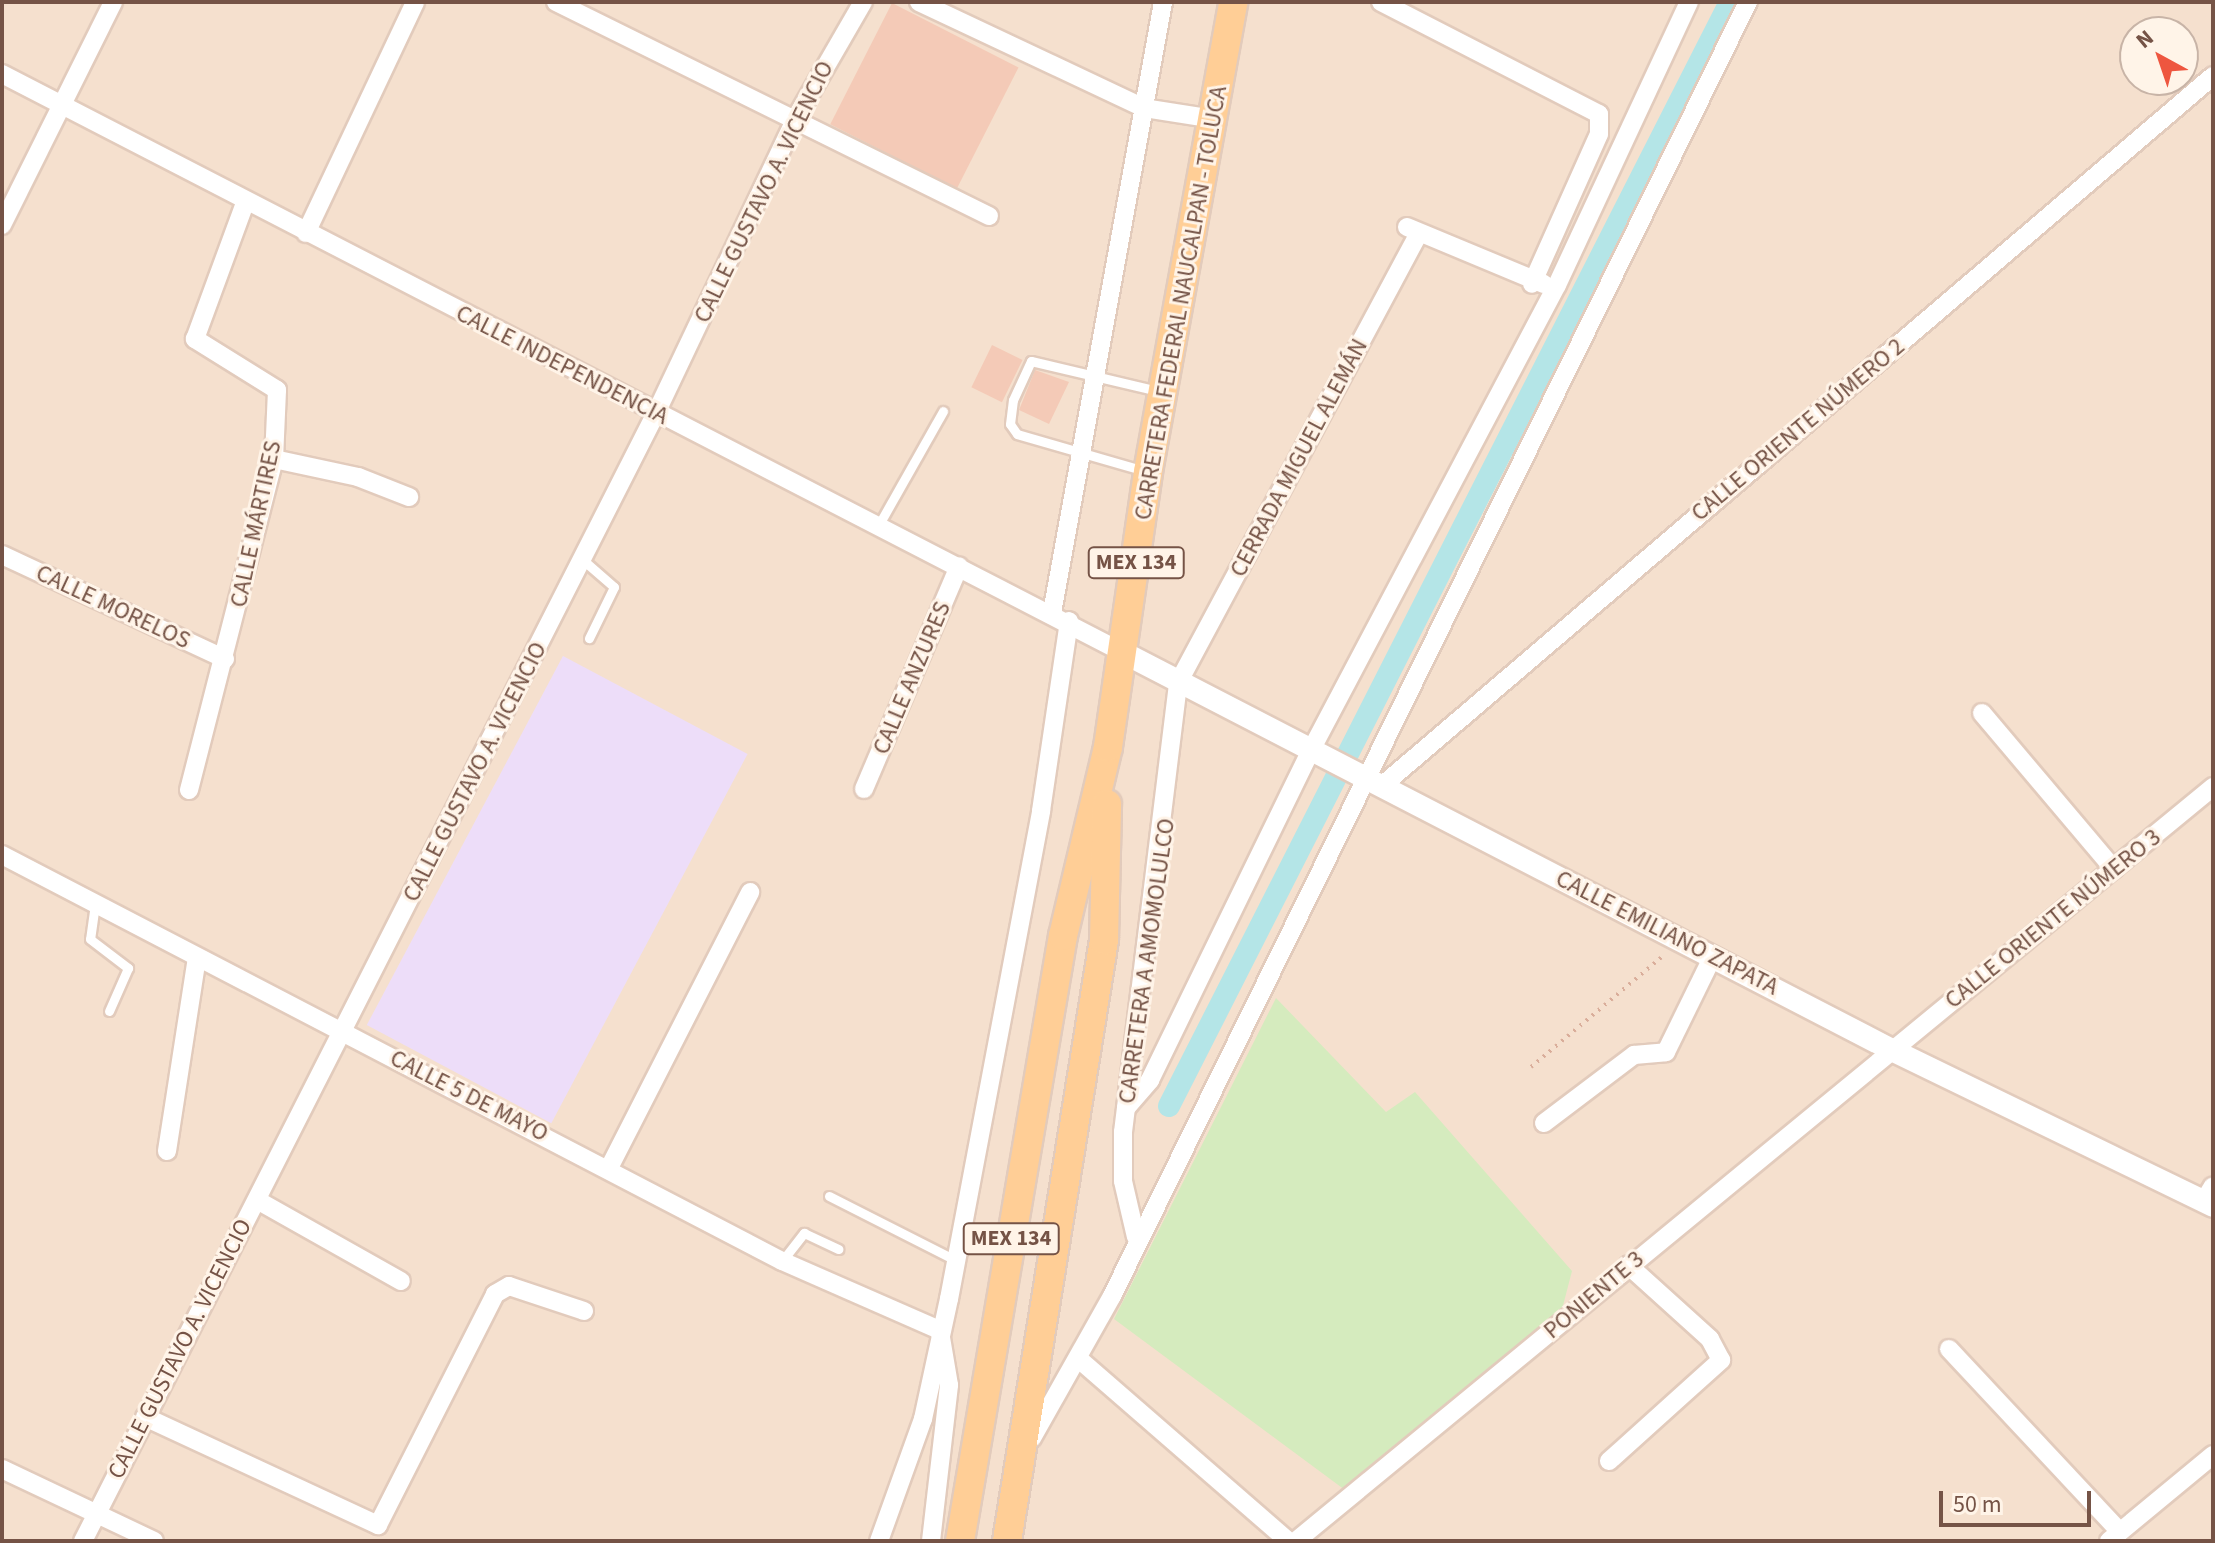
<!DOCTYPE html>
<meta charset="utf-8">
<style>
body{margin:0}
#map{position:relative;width:2215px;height:1543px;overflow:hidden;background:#fdefe0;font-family:"Source Sans 3",sans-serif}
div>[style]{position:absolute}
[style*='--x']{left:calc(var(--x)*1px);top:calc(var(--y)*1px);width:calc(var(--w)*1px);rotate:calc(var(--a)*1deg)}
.residential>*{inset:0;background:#f5e0ce}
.education>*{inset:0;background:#edddf9;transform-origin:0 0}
.green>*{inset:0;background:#d5ebbe}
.canal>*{height:22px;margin:-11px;padding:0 11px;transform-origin:11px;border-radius:11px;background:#b4e5e7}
.building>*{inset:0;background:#f4cab7;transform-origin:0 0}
.path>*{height:4px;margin-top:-2px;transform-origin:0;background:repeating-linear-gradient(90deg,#d9ad9a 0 2px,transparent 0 8px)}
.roads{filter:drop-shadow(2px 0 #e2cbbc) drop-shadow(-2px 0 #e2cbbc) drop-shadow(0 2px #e2cbbc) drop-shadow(0 -2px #e2cbbc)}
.service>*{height:9px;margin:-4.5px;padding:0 4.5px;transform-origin:4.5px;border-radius:4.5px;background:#fff}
.minor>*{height:18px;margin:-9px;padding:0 9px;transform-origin:9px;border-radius:9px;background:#fff}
.tertiary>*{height:22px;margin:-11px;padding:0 11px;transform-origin:11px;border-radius:11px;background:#fff}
.primary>*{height:28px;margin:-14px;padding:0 14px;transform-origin:14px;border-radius:14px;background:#ffce96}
span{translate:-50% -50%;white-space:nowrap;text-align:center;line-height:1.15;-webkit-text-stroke:6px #fff4e8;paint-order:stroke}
.shield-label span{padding:2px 6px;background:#fff4e8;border:2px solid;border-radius:6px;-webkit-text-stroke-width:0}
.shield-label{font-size:22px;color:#755346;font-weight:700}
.street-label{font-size:24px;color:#755346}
.frame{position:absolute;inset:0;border:4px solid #755346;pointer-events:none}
.north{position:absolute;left:2119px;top:16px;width:80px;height:80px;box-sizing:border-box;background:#fff4e8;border:2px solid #c8b4a7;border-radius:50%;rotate:320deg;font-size:22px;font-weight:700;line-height:32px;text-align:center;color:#755346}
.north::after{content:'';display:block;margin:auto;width:28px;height:36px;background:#ee563f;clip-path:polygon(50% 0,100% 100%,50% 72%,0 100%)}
.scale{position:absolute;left:1939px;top:1491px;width:152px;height:36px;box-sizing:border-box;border:4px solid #755346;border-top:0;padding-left:10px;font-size:24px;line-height:28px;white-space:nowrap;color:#755346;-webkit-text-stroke:6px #fff4e8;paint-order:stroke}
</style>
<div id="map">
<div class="residential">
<i style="clip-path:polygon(evenodd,2px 2px,2213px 2px,2213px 1541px,2px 1541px,2px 2px,2135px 32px,2183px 32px,2183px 80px,2135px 80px,2135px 32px)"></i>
</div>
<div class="education">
<i style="left:563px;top:656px;width:209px;height:418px;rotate:28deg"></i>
</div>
<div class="green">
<i style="clip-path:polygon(1276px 998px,1386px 1112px,1415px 1092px,1572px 1271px,1559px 1321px,1345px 1490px,1114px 1319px)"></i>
</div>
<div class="canal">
<i style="--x:1169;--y:1106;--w:1238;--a:-63.06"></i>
</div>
<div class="building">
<i style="left:892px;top:3px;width:142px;height:136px;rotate:27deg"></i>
<i style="left:992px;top:345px;width:34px;height:47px;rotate:26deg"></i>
<i style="clip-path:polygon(1035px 370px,1069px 382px,1049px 424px,1019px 410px)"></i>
</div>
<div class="path">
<i style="--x:1531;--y:1067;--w:174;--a:-40.1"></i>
</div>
<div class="roads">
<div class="service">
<i style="--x:1145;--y:471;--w:133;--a:-163.9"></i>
<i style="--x:1017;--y:434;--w:12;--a:-125"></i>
<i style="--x:1010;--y:424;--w:24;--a:-83"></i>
<i style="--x:1013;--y:400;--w:43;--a:-65.2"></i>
<i style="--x:1031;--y:361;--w:130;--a:13.3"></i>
<i style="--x:878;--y:526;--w:132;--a:-60.5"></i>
<i style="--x:583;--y:560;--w:41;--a:41.1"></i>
<i style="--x:614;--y:587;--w:57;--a:116.1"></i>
<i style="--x:95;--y:904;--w:35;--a:98"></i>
<i style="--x:90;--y:939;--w:48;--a:37.3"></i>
<i style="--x:128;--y:968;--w:47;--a:113.8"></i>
<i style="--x:829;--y:1196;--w:141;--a:26.9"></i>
<i style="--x:782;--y:1261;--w:36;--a:-52"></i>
<i style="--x:804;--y:1233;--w:38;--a:25"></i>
</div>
<div class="minor">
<i style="--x:556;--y:2;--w:483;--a:26.3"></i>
<i style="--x:919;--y:2;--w:249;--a:25.2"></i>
<i style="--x:1144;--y:108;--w:71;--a:8.9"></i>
<i style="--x:1381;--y:2;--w:245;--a:27.2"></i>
<i style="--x:1599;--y:114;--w:20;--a:90"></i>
<i style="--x:1599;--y:134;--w:164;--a:114.1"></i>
<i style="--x:2;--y:74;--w:1263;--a:27.3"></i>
<i style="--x:2;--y:225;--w:249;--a:-63.5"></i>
<i style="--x:1407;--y:227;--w:148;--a:22.6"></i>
<i style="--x:306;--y:233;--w:255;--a:-64.7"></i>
<i style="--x:274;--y:459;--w:86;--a:12.1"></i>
<i style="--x:358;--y:477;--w:55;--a:21.4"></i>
<i style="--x:2;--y:555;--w:246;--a:25"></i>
<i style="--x:1052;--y:613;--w:621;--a:-79.7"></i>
<i style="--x:1982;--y:713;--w:204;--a:49.8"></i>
<i style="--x:1384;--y:784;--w:1090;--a:-40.5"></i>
<i style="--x:864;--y:789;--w:242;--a:-66.9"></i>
<i style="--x:189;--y:790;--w:342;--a:-75.6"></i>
<i style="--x:274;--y:459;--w:69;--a:-87.5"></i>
<i style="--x:277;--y:390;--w:97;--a:-148.1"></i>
<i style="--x:195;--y:339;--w:145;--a:-69.8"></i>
<i style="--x:2;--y:855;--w:879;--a:27.5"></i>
<i style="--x:782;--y:1261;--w:171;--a:23.7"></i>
<i style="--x:1126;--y:1108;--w:37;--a:-49"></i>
<i style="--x:1150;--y:1080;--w:365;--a:-64"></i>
<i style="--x:1310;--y:752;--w:528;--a:-62.13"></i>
<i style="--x:1557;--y:285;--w:312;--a:-65"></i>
<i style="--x:1544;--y:1123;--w:113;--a:-37.1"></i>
<i style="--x:1634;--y:1055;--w:32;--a:-5"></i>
<i style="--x:1666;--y:1052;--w:107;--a:-63.9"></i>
<i style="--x:167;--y:1151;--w:196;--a:-81.2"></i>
<i style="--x:609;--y:1168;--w:310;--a:-62.9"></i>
<i style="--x:257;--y:1200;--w:165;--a:29.4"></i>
<i style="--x:2204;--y:1201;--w:17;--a:-59"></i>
<i style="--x:1136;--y:1237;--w:57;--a:-103.1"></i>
<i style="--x:1123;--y:1181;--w:49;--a:-90"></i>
<i style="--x:1123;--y:1132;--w:452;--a:-83"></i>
<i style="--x:1178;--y:683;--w:510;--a:-61.83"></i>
<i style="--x:1949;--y:1349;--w:250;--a:46.9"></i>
<i style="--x:1080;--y:1360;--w:276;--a:41"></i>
<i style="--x:145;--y:1417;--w:257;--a:24.9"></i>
<i style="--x:378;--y:1525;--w:259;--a:-63.1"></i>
<i style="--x:495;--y:1294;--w:16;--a:-30"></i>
<i style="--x:509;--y:1286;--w:79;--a:18.4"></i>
<i style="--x:1032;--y:1438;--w:163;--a:-60.6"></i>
<i style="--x:1112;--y:1296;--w:1442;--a:-63.83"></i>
<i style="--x:1609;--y:1461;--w:151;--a:-42"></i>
<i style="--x:1721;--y:1360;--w:24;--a:-118"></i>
<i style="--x:1710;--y:1339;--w:110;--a:-137.9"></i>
<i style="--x:2;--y:1469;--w:168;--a:25.3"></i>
<i style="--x:83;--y:1541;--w:1265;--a:-63.07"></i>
<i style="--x:656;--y:413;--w:327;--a:-64.6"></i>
<i style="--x:796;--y:118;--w:134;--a:-60"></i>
<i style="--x:879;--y:1541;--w:130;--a:-70.2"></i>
<i style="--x:923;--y:1419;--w:123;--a:-77.8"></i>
<i style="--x:949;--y:1299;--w:497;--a:-79.3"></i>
<i style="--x:1041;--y:811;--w:192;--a:-81.6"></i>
<i style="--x:931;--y:1541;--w:157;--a:-83.4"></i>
<i style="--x:949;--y:1385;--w:54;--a:-99.6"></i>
<i style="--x:1296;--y:1541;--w:1187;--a:-39.43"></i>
<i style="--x:2109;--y:1541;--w:135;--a:-39.6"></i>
</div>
<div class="tertiary">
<i style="--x:1124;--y:653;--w:865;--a:27.34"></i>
<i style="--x:1892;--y:1050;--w:357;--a:25.9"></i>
</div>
<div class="primary">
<i style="--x:960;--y:1541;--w:614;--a:-80.34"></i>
<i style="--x:1063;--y:936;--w:194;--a:-76.6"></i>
<i style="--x:1108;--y:747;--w:278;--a:-81.7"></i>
<i style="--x:1148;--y:472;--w:478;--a:-79.7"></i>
<i style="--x:1007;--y:1541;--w:609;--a:-80.83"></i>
<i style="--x:1104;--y:940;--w:136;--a:-88.7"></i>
</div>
</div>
<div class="shield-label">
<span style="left:1136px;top:563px">MEX 134</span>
<span style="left:1011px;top:1239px">MEX 134</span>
</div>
<div class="street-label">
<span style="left:764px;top:192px;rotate:-64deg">CALLE GUSTAVO A. VICENCIO</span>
<span style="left:1181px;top:303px;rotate:-80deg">CARRETERA FEDERAL NAUCALPAN - TOLUCA</span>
<span style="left:562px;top:365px;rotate:27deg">CALLE INDEPENDENCIA</span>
<span style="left:1798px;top:430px;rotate:-40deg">CALLE ORIENTE NÚMERO 2</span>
<span style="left:1299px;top:458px;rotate:-62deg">CERRADA MIGUEL ALEMÁN</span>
<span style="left:256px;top:524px;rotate:-78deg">CALLE MÁRTIRES</span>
<span style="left:113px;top:607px;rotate:25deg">CALLE MORELOS</span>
<span style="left:912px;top:678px;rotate:-67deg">CALLE ANZURES</span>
<span style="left:475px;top:772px;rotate:-63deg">CALLE GUSTAVO A. VICENCIO</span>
<span style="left:2053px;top:919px;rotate:-39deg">CALLE ORIENTE NÚMERO 3</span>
<span style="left:1667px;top:933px;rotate:27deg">CALLE EMILIANO ZAPATA</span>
<span style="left:1147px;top:961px;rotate:-82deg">CARRETERA A AMOMOLULCO</span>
<span style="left:469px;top:1096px;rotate:27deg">CALLE 5 DE MAYO</span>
<span style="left:1594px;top:1295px;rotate:-40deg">PONIENTE 3</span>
<span style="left:180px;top:1349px;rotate:-63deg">CALLE GUSTAVO A. VICENCIO</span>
</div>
<div class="frame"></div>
<div class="north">N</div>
<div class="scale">50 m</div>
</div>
